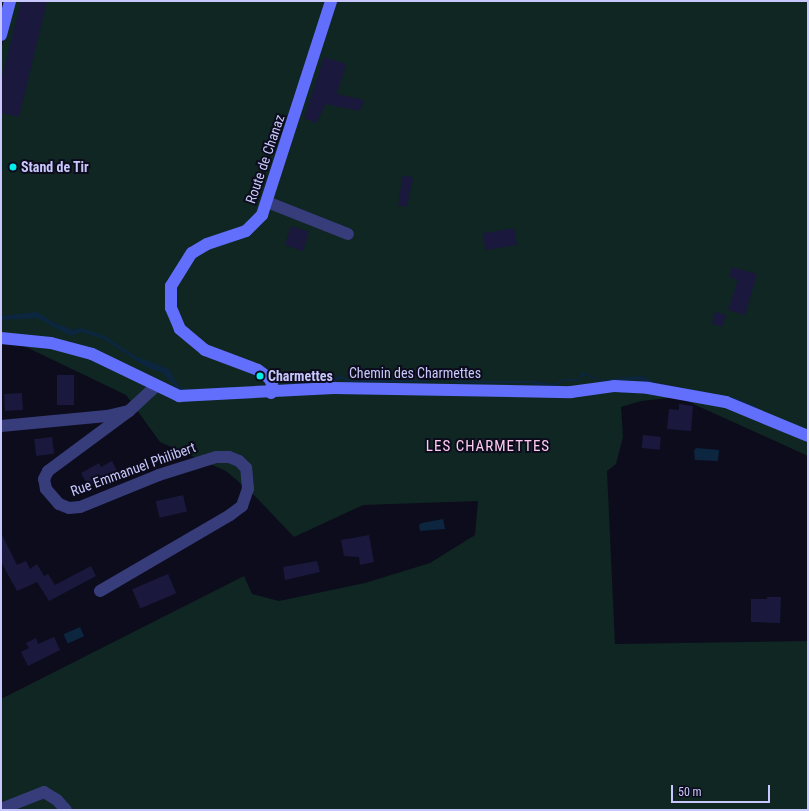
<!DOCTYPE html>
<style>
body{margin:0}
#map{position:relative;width:809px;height:811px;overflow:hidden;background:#0c0c1c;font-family:"Roboto Condensed",sans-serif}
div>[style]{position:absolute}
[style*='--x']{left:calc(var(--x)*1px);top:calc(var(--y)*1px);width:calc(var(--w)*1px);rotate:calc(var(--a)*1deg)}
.green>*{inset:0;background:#0f2622}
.water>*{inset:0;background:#0c2640;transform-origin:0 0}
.building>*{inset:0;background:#1b183d;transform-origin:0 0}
.street>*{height:12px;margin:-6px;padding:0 6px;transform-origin:6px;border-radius:6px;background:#373c7a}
.secondary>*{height:12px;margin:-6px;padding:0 6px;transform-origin:6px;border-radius:6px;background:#616ffc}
.dots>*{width:11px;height:11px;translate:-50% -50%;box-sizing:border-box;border:2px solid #0c0c1c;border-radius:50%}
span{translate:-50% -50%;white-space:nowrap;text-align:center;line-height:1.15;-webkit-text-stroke:4px #0c0c1c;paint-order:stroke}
.street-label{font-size:14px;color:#c8c8fe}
.poi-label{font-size:14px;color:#c8c8fe;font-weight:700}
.left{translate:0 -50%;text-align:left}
.neighbourhood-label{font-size:15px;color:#fecaf1;letter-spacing:1px}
.frame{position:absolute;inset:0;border:2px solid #c8c8fe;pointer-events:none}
.scale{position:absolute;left:671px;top:785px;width:99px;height:18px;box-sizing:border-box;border:2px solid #c8c8fe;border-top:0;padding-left:5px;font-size:12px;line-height:14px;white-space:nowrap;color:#c8c8fe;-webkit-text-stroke:3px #0c0c1c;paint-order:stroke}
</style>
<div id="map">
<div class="green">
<i style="clip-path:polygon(12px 1px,808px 1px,808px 456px,678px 397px,641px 401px,621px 407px,623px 437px,616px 464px,607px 471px,615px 644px,808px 641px,808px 810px,1px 810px,1px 699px,244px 576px,252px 594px,279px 601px,365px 583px,430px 563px,475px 535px,478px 501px,363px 505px,294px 537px,254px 495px,226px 471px,160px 442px,126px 395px,1px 335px,1px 50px)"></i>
</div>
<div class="water">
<i style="clip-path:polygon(37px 312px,53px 322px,73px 330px,81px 328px,105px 336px,135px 356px,169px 369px,179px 387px,200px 391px,220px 387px,249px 387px,249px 389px,200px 393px,178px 390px,163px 373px,146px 367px,104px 339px,81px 332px,71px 336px,37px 318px,1px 320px,1px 316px)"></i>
<i style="clip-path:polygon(583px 372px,600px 380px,641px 376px,658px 383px,739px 399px,756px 406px,755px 408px,639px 380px,601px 381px,584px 375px,577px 381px,563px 381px,556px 386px,535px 385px,533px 383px,457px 383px,442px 376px,426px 382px,349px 382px,340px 378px,332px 383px,289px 388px,286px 384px,304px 382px,323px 377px,332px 381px,339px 375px,350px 380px,426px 380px,443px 374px,457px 381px,534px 381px,555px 384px,563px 379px,577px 379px)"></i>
<i style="clip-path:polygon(696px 448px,719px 450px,718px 461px,695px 460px,694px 451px)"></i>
<i style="clip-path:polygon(443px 519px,445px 529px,420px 531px,419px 525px,422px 523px)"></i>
<i style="left:80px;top:627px;width:10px;height:18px;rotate:66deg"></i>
</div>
<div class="building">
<i style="clip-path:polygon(21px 1px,47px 1px,19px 117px,1px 113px,1px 81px)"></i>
<i style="clip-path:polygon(324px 57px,346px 64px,337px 94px,364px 100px,360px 111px,326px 104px,316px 123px,304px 118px)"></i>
<i style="clip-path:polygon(403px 175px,413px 178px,407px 207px,398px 205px)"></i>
<i style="left:291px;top:226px;width:19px;height:20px;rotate:18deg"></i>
<i style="left:514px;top:228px;width:17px;height:32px;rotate:80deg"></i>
<i style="clip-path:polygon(732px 267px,757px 274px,745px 315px,728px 310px,738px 280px,729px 277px)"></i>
<i style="left:715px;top:312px;width:11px;height:12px;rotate:15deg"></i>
<i style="left:74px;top:375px;width:30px;height:17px;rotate:90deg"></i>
<i style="left:22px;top:393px;width:17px;height:18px;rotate:87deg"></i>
<i style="clip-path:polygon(679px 404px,693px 406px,691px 431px,667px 429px,669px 409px,679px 410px)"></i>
<i style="left:643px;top:435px;width:18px;height:13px;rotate:6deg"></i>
<i style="left:52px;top:437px;width:17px;height:18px;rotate:83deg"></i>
<i style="clip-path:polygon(112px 461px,117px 471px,110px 476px,110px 480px,98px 487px,96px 483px,89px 488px,81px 473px,99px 463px,101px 467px)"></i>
<i style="left:183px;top:495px;width:17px;height:28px;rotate:77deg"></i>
<i style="clip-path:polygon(1px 533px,17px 565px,26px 561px,30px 569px,37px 564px,44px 576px,48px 574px,55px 585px,91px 566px,96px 576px,49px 601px,37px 582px,17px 591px,1px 562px)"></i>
<i style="clip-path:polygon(369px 535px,374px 562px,360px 565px,359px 557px,344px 556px,341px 540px)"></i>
<i style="clip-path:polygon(317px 561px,320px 572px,285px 580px,283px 567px)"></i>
<i style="left:168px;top:574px;width:21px;height:39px;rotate:67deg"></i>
<i style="clip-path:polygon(767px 597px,781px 597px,780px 623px,751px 622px,751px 599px,767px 599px)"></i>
<i style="clip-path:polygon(54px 637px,60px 650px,28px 666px,21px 652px,29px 648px,26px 643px,36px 638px,38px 644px)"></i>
</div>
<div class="street">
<i style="--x:267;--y:202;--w:87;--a:21.6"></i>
<i style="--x:1;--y:426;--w:106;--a:-5.4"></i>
<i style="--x:107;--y:416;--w:23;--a:-13"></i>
<i style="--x:129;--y:411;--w:37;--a:-43"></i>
<i style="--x:100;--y:591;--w:151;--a:-30.3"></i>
<i style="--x:230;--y:515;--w:15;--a:-37"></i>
<i style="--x:242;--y:506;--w:18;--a:-71"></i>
<i style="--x:248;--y:489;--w:21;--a:-95"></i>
<i style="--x:246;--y:468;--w:10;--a:-135"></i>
<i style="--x:239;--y:461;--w:11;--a:-158"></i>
<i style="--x:229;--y:457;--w:13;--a:180"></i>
<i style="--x:216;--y:457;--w:60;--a:162.5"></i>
<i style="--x:159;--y:475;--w:85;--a:157.9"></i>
<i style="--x:80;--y:507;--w:11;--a:175"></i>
<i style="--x:69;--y:508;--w:11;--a:-158"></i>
<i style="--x:59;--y:504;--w:20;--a:-131"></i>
<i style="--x:46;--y:489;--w:10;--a:-101"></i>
<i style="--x:44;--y:479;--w:9;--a:-63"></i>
<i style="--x:48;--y:471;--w:101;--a:-36.5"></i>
<i style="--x:1;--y:809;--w:46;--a:-21.6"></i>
<i style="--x:44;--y:792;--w:15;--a:32"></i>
<i style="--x:57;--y:800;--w:13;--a:48"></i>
</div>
<div class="secondary">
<i style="--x:1;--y:35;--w:35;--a:-75"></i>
<i style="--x:1;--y:338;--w:50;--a:5.7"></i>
<i style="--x:51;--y:343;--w:42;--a:15"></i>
<i style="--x:92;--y:354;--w:97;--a:25.8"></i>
<i style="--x:179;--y:396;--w:155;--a:-3"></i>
<i style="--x:334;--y:388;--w:237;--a:1"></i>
<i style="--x:571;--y:392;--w:43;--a:-7.9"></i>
<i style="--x:614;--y:386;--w:34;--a:3"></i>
<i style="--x:648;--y:388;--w:79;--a:10.2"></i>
<i style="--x:726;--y:402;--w:89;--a:22.5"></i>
<i style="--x:271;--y:393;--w:10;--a:-84"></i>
<i style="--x:272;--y:383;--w:6;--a:-121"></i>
<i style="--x:269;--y:378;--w:14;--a:-144"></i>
<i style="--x:258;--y:370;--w:57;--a:-159.3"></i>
<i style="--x:205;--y:350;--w:33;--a:-140"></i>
<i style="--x:180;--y:329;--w:23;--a:-113"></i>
<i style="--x:171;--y:308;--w:22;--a:-90"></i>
<i style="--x:171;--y:286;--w:39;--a:-58"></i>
<i style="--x:192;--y:253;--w:17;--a:-31"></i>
<i style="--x:207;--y:244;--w:41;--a:-18.4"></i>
<i style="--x:246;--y:231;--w:23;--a:-45"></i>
<i style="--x:262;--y:215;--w:225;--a:-72.1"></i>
</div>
<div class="dots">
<i style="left:13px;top:167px;background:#04edea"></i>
<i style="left:260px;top:376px;background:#04edea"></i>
</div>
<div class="street-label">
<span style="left:265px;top:159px;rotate:-71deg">Route de Chanaz</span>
<span style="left:415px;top:373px">Chemin des Charmettes</span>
<span style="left:133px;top:469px;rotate:-20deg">Rue Emmanuel Philibert</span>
</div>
<div class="poi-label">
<span class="left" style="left:21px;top:167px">Stand de Tir</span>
<span class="left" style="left:268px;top:376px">Charmettes</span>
</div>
<div class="neighbourhood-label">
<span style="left:488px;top:447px">LES CHARMETTES</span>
</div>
<div class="frame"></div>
<div class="scale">50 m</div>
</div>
